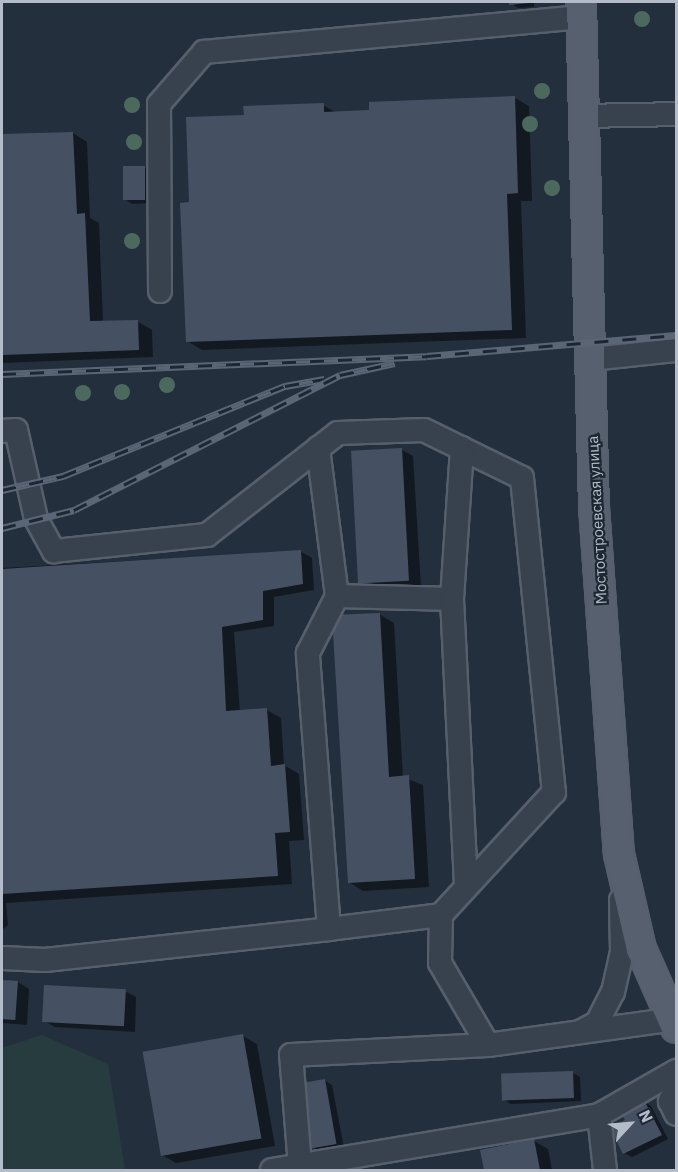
<!DOCTYPE html>
<meta charset="utf-8">
<style>
body{margin:0}
#map{position:relative;width:678px;height:1172px;overflow:hidden;background:#242f3e;font-family:"IBM Plex Sans",sans-serif}
div>[style]{position:absolute}
[style*='--x']{left:calc(var(--x)*1px);top:calc(var(--y)*1px);width:calc(var(--w)*1px);rotate:calc(var(--a)*1deg)}
.green>*{inset:0;background:#263c3f}
.shadow>*{inset:0;background:#0007}
.building>*{inset:0;background:#455162;transform-origin:0 0}
.roads{filter:drop-shadow(2px 0 #565f6c) drop-shadow(-2px 0 #565f6c) drop-shadow(0 2px #565f6c) drop-shadow(0 -2px #565f6c)}
.minor>*{height:22px;margin:-11px;padding:0 11px;transform-origin:11px;border-radius:11px;background:#38414e}
.major>*{height:28px;margin:-14px;padding:0 14px;transform-origin:14px;border-radius:14px;background:#56606e}
.rail>*{height:7px;margin-top:-3.5px;transform-origin:0;background:repeating-linear-gradient(90deg,#1d2633 0 14px,#5a6575 0 28px);box-sizing:border-box;border-block:2px solid #5a6575}
.trees>*{width:16px;height:16px;margin:-8px;border-radius:50%;background:#4b6a5d}
span{translate:-50% -50%;white-space:nowrap;text-align:center;line-height:1.15;-webkit-text-stroke:4.5px #1d2633;paint-order:stroke}
.street-label{font-size:15px;color:#b4bcc9}
.frame{position:absolute;inset:0;border:3px solid #b4bcc9;pointer-events:none}
.north{position:absolute;left:600px;top:1094px;width:60px;height:60px;-webkit-text-stroke:4px #1d2633;paint-order:stroke;rotate:64deg;font-size:16px;font-weight:700;line-height:24px;text-align:center;color:#b4bcc9}
.north::after{content:'';display:block;margin:auto;width:21px;height:27px;background:#b4bcc9;clip-path:polygon(50% 0,100% 100%,50% 72%,0 100%)}
</style>
<div id="map">
<div class="green">
<i style="clip-path:polygon(42px 1035px,108px 1064px,125px 1170px,2px 1170px,2px 1048px)"></i>
</div>
<div class="shadow">
<i style="clip-path:polygon(510px 2px,534px 2px,534px 7px,518px 8px)"></i>
<i style="clip-path:polygon(515px 98px,529px 106px,532px 201px,521px 201px,526px 338px,202px 350px,187px 341px,191px 204px,245px 116px,323px 105px,337px 113px,371px 111px)"></i>
<i style="clip-path:polygon(2px 129px,2px 136px,73px 133px,87px 142px,90px 218px,99px 223px,103px 322px,137px 321px,152px 330px,153px 357px,2px 363px)"></i>
<i style="clip-path:polygon(144px 167px,152px 172px,153px 203px,132px 204px,125px 199px)"></i>
<i style="clip-path:polygon(402px 450px,413px 456px,421px 587px,371px 589px,360px 583px)"></i>
<i style="clip-path:polygon(300px 551px,312px 558px,314px 590px,274px 597px,274px 626px,234px 632px,240px 712px,267px 710px,281px 718px,284px 765px,299px 774px,304px 840px,289px 841px,292px 884px,6px 903px,8px 925px,2px 930px,2px 568px)"></i>
<i style="clip-path:polygon(379px 614px,394px 623px,403px 777px,423px 785px,429px 887px,363px 891px,349px 882px)"></i>
<i style="clip-path:polygon(2px 981px,18px 982px,29px 989px,27px 1025px,2px 1023px)"></i>
<i style="clip-path:polygon(125px 991px,136px 997px,135px 1032px,55px 1027px,44px 1021px)"></i>
<i style="clip-path:polygon(243px 1036px,257px 1044px,275px 1146px,176px 1163px,162px 1155px)"></i>
<i style="clip-path:polygon(573px 1073px,580px 1077px,581px 1101px,511px 1104px,503px 1099px)"></i>
<i style="clip-path:polygon(324px 1080px,332px 1085px,344px 1148px,321px 1152px,314px 1148px)"></i>
<i style="clip-path:polygon(644px 1101px,651px 1106px,668px 1139px,632px 1157px,624px 1153px)"></i>
<i style="clip-path:polygon(534px 1141px,548px 1149px,552px 1170px,486px 1170px,482px 1151px)"></i>
</div>
<div class="building">
<i style="clip-path:polygon(509px 2px,530px 2px,530px 3px,509px 5px)"></i>
<i style="clip-path:polygon(515px 96px,518px 193px,507px 194px,512px 330px,186px 342px,180px 203px,189px 202px,186px 117px,244px 115px,243px 106px,324px 103px,324px 112px,369px 110px,369px 102px)"></i>
<i style="clip-path:polygon(73px 132px,77px 214px,85px 213px,90px 321px,138px 320px,139px 350px,2px 355px,2px 134px)"></i>
<i style="left:123px;top:166px;width:22px;height:34px"></i>
<i style="left:402px;top:448px;width:133px;height:51px;rotate:87deg"></i>
<i style="clip-path:polygon(301px 550px,303px 584px,263px 591px,263px 620px,222px 627px,226px 711px,267px 708px,271px 766px,285px 764px,290px 832px,275px 833px,278px 876px,2px 894px,2px 569px)"></i>
<i style="clip-path:polygon(380px 613px,389px 777px,409px 775px,415px 879px,348px 883px,332px 615px)"></i>
<i style="left:2px;top:980px;width:16px;height:39px;rotate:4deg"></i>
<i style="left:44px;top:985px;width:82px;height:37px;rotate:3deg"></i>
<i style="left:243px;top:1034px;width:106px;height:102px;rotate:80deg"></i>
<i style="left:573px;top:1071px;width:27px;height:72px;rotate:88deg"></i>
<i style="left:325px;top:1079px;width:66px;height:25px;rotate:80deg"></i>
<i style="clip-path:polygon(644px 1100px,662px 1135px,623px 1154px,610px 1128px,625px 1120px,620px 1112px)"></i>
<i style="clip-path:polygon(534px 1139px,540px 1170px,484px 1170px,480px 1150px)"></i>
</div>
<div class="roads">
<div class="minor">
<i style="--x:584;--y:116;--w:92;--a:-1.2"></i>
<i style="--x:160;--y:291;--w:187;--a:-90.3"></i>
<i style="--x:159;--y:104;--w:69;--a:-49.1"></i>
<i style="--x:204;--y:52;--w:379;--a:-5.3"></i>
<i style="--x:592;--y:359;--w:84;--a:-6.1"></i>
<i style="--x:2;--y:431;--w:14;--a:-4"></i>
<i style="--x:16;--y:430;--w:91;--a:77.3"></i>
<i style="--x:36;--y:519;--w:37;--a:61"></i>
<i style="--x:54;--y:551;--w:154;--a:-6"></i>
<i style="--x:207;--y:535;--w:166;--a:-37.9"></i>
<i style="--x:338;--y:433;--w:86;--a:-2"></i>
<i style="--x:424;--y:430;--w:109;--a:26.1"></i>
<i style="--x:522;--y:478;--w:316;--a:84.2"></i>
<i style="--x:554;--y:792;--w:167;--a:132.6"></i>
<i style="--x:441;--y:915;--w:48;--a:91.2"></i>
<i style="--x:440;--y:963;--w:95;--a:59.7"></i>
<i style="--x:318;--y:448;--w:149;--a:82.7"></i>
<i style="--x:337;--y:596;--w:115;--a:1.5"></i>
<i style="--x:452;--y:599;--w:151;--a:-86.2"></i>
<i style="--x:452;--y:599;--w:287;--a:87.2"></i>
<i style="--x:329;--y:929;--w:113;--a:-7.1"></i>
<i style="--x:2;--y:958;--w:43;--a:2.7"></i>
<i style="--x:45;--y:960;--w:286;--a:-6.2"></i>
<i style="--x:329;--y:929;--w:277;--a:-94.4"></i>
<i style="--x:308;--y:653;--w:64;--a:-63"></i>
<i style="--x:580;--y:1032;--w:19;--a:-28"></i>
<i style="--x:597;--y:1023;--w:35;--a:-63"></i>
<i style="--x:613;--y:992;--w:41;--a:-77.3"></i>
<i style="--x:622;--y:952;--w:52;--a:-91.1"></i>
<i style="--x:676;--y:1090;--w:13;--a:119"></i>
<i style="--x:670;--y:1101;--w:14;--a:65"></i>
<i style="--x:599;--y:1115;--w:55;--a:83.8"></i>
<i style="--x:300;--y:1166;--w:111;--a:-94.6"></i>
<i style="--x:291;--y:1055;--w:197;--a:-2.9"></i>
<i style="--x:488;--y:1045;--w:190;--a:-7.9"></i>
<i style="--x:272;--y:1170;--w:332;--a:-9.5"></i>
<i style="--x:599;--y:1115;--w:89;--a:-29.7"></i>
</div>
<div class="major">
<i style="--x:581;--y:2;--w:505;--a:88.53"></i>
<i style="--x:594;--y:507;--w:348;--a:85.9"></i>
<i style="--x:619;--y:854;--w:98;--a:77"></i>
<i style="--x:641;--y:949;--w:86;--a:66.1"></i>
</div>
</div>
<div class="rail">
<i style="--x:2;--y:374;--w:425;--a:-2.4"></i>
<i style="--x:427;--y:356;--w:250;--a:-4.8"></i>
<i style="--x:2;--y:490;--w:63;--a:-12.9"></i>
<i style="--x:63;--y:476;--w:240;--a:-22.1"></i>
<i style="--x:285;--y:386;--w:40;--a:-10"></i>
<i style="--x:2;--y:528;--w:74;--a:-14"></i>
<i style="--x:74;--y:510;--w:298;--a:-26.9"></i>
<i style="--x:340;--y:375;--w:56;--a:-12.3"></i>
</div>
<div class="trees">
<i style="left:642px;top:19px"></i>
<i style="left:542px;top:91px"></i>
<i style="left:132px;top:105px"></i>
<i style="left:530px;top:124px"></i>
<i style="left:134px;top:142px"></i>
<i style="left:552px;top:188px"></i>
<i style="left:132px;top:241px"></i>
<i style="left:167px;top:385px"></i>
<i style="left:122px;top:392px"></i>
<i style="left:83px;top:393px"></i>
</div>
<div class="street-label">
<span style="left:597px;top:520px;rotate:-93deg">Мостостроевская улица</span>
</div>
<div class="frame"></div>
<div class="north">N</div>
</div>
